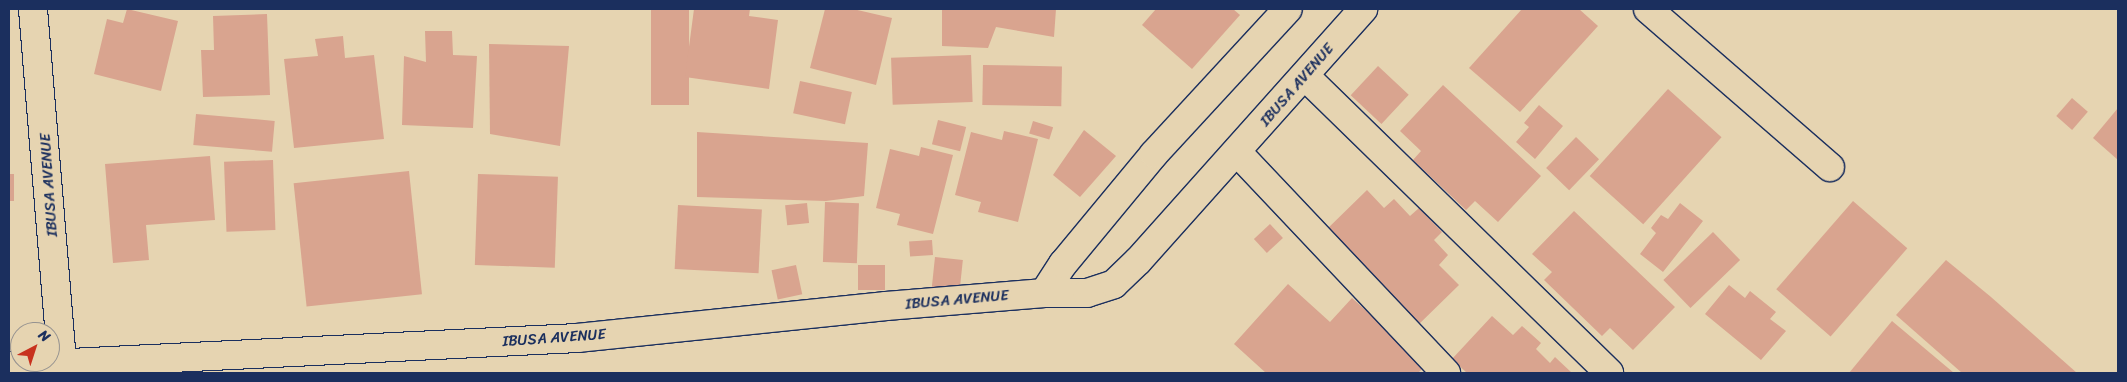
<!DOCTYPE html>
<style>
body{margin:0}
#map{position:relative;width:2127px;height:382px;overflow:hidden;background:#e6d4b1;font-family:Sriracha,sans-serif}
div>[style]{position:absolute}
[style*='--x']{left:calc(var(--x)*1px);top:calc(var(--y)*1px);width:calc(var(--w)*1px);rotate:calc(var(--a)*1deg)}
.building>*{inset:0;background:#d9a48f;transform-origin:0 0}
.roads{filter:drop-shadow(1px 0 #1b2f5e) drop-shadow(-1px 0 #1b2f5e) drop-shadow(0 1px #1b2f5e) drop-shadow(0 -1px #1b2f5e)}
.street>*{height:28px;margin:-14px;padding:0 14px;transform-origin:14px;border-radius:14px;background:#e6d4b1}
span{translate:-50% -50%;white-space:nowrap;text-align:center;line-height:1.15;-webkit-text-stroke:4.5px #e6d4b1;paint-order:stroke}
.street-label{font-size:15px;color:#1b2f5e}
.frame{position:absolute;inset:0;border:10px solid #1b2f5e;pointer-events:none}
.north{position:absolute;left:10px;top:322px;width:50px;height:50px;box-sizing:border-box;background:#e6d4b1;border:1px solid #959290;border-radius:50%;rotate:40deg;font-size:14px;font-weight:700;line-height:20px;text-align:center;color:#1b2f5e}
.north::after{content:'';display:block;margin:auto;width:18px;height:22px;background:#c8321e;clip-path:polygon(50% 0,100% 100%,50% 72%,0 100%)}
</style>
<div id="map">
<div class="building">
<i style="clip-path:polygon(127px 9px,178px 21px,161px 91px,94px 74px,107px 19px,123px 23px)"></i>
<i style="left:651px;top:9px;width:38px;height:96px"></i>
<i style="clip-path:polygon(694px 9px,750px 9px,749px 16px,778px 20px,769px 89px,685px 77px)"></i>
<i style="clip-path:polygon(825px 9px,853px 9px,892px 18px,876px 85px,810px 68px)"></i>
<i style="clip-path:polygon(942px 9px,1056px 9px,1054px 37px,996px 27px,988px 48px,942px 46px)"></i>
<i style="clip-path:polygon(1156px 9px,1233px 9px,1240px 15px,1192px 69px,1142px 25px)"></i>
<i style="clip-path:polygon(1522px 9px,1579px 9px,1598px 26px,1520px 112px,1469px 68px)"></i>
<i style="clip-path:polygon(267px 14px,270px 95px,203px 97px,201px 50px,214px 50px,213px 16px)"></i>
<i style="clip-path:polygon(425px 31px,452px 31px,453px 55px,477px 56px,473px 128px,402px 125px,404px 56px,426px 62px)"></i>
<i style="clip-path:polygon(343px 36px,345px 58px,374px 55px,384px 139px,294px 148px,284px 59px,318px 56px,315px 39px)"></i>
<i style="clip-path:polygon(489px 44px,569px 46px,560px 146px,490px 134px)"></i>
<i style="left:971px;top:55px;width:47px;height:80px;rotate:88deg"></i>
<i style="left:983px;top:65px;width:79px;height:40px;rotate:1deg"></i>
<i style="left:1378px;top:66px;width:42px;height:40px;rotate:43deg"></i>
<i style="left:800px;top:81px;width:53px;height:33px;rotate:12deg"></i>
<i style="clip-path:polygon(1443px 85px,1541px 176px,1498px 222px,1475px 201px,1466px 210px,1413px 160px,1421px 151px,1400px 131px)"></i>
<i style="left:1668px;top:89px;width:72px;height:117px;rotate:42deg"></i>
<i style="left:2072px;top:98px;width:21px;height:24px;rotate:41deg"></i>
<i style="clip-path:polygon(1539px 105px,1563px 126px,1535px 159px,1516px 142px,1529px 127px,1524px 123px)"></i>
<i style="clip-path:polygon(2118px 108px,2118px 160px,2093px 138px)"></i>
<i style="left:196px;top:114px;width:79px;height:31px;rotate:5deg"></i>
<i style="left:938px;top:120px;width:29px;height:25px;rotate:14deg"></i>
<i style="left:1033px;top:121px;width:21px;height:13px;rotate:17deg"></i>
<i style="clip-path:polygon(1084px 130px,1116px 156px,1080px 197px,1053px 175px)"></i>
<i style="clip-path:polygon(1004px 131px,1038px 139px,1018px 222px,978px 212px,981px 202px,955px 195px,971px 132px,1002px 140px)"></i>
<i style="clip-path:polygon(697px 132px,868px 143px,864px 196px,826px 201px,697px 197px)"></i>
<i style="left:1576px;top:137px;width:32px;height:43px;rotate:44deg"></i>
<i style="clip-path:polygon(921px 147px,953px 155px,933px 234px,897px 225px,900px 214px,876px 208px,890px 149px,919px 156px)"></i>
<i style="clip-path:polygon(210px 156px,215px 220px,146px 225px,149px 260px,113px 263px,105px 164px)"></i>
<i style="left:273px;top:160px;width:70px;height:49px;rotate:88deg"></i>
<i style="left:409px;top:171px;width:124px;height:116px;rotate:84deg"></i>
<i style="left:9px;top:174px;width:5px;height:27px"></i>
<i style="left:478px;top:174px;width:80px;height:91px;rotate:2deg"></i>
<i style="clip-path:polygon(1367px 190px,1384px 208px,1394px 199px,1410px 216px,1419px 208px,1442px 232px,1434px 240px,1448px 255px,1439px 265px,1459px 285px,1415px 328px,1323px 233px)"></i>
<i style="left:1853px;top:201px;width:72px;height:117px;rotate:41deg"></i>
<i style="left:825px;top:202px;width:34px;height:60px;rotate:2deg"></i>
<i style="left:807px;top:203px;width:20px;height:22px;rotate:84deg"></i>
<i style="clip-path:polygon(1680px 203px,1703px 221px,1663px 272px,1640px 254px,1656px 233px,1651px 228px,1661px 215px,1668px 219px)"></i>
<i style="left:678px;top:205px;width:84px;height:64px;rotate:3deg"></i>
<i style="clip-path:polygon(1574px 211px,1675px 307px,1633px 350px,1610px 328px,1602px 336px,1544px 280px,1552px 272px,1532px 254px)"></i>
<i style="left:1270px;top:224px;width:19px;height:22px;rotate:47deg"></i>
<i style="left:1713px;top:232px;width:39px;height:69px;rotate:46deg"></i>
<i style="left:932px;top:240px;width:15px;height:23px;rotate:86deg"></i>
<i style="left:935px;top:257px;width:28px;height:30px;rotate:6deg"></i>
<i style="clip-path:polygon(1946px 260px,1991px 297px,2077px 373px,1962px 373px,1896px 315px)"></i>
<i style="left:796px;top:265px;width:30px;height:25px;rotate:78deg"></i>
<i style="left:858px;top:265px;width:27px;height:25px"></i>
<i style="clip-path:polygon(1288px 284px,1330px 322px,1352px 298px,1426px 365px,1418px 373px,1266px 373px,1234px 344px)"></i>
<i style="clip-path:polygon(1729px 285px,1745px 298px,1750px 291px,1776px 312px,1770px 319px,1786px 331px,1761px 360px,1705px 314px)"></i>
<i style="clip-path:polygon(1492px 316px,1513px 335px,1522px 326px,1541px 343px,1536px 349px,1550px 363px,1555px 357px,1572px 373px,1467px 373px,1452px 359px)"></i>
<i style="clip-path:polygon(1892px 321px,1954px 373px,1849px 373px)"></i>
</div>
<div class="roads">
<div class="street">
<i style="--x:33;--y:9;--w:365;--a:85.3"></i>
<i style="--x:1648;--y:9;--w:241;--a:41"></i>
<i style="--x:1305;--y:76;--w:425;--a:44.3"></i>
<i style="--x:1238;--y:153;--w:303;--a:46.6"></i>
<i style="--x:1044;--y:293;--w:35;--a:-57"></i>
<i style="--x:1063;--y:264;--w:143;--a:-50.4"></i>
<i style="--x:1154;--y:154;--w:197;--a:-47.3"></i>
<i style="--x:9;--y:366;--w:569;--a:-2.82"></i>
<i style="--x:577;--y:338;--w:311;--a:-5.9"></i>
<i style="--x:886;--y:306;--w:159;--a:-4.7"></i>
<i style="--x:1044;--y:293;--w:43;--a:0"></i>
<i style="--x:1087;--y:293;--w:28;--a:-18"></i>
<i style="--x:1114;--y:284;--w:33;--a:-44"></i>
<i style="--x:1138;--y:261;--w:338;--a:-48.2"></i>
</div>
</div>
<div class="street-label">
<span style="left:1297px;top:85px;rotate:-49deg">IBUSA AVENUE</span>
<span style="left:49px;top:185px;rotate:-94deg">IBUSA AVENUE</span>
<span style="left:957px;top:300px;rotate:-5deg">IBUSA AVENUE</span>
<span style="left:554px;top:338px;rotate:-4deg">IBUSA AVENUE</span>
</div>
<div class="frame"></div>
<div class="north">N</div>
</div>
